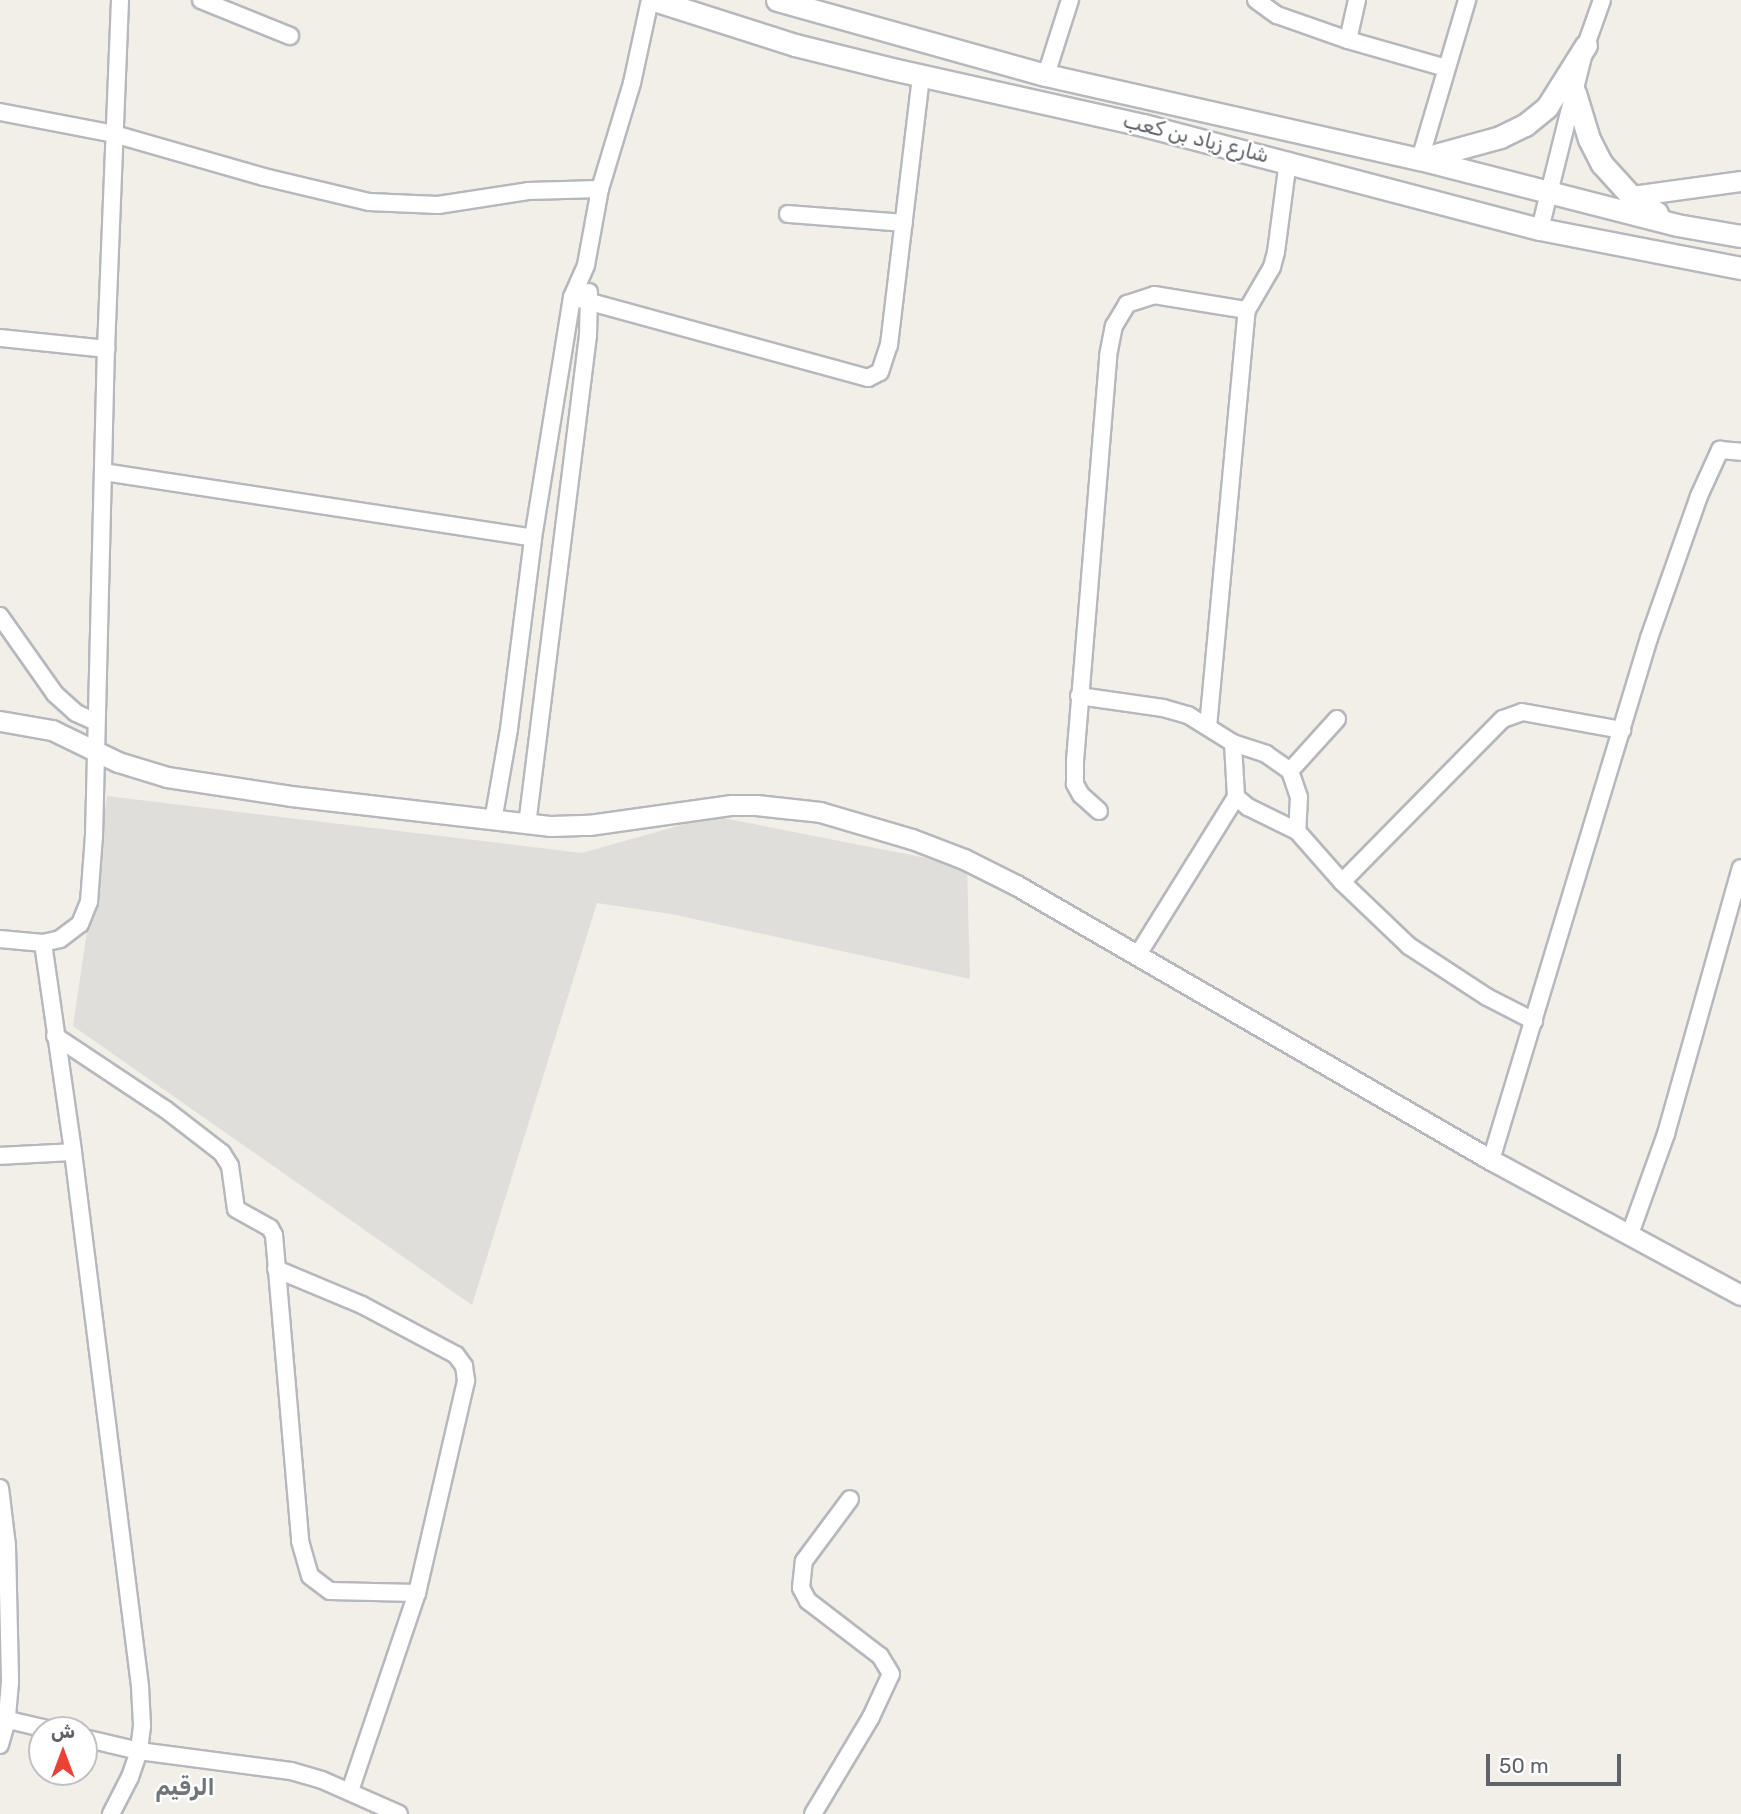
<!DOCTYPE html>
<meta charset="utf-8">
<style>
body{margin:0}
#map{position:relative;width:1741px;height:1814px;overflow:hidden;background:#f1efe8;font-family:Rubik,Cairo,sans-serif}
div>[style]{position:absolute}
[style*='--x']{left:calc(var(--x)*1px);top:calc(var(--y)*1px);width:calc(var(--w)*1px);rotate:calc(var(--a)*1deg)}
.industrial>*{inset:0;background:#e0deda}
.roads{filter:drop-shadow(2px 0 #b5b8bc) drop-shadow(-2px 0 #b5b8bc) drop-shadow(0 2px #b5b8bc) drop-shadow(0 -2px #b5b8bc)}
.minor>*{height:16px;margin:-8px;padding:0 8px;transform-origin:8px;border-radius:8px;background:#fff}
.tertiary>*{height:19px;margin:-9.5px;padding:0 9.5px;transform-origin:9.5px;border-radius:9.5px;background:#fff}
.secondary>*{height:21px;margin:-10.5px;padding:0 10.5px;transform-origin:10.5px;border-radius:10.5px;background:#fff}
span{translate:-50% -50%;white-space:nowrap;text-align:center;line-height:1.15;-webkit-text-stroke:5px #fff;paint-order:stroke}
.street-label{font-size:21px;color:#5f6368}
.neighbourhood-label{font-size:23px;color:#70757a;font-weight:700}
.north{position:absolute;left:28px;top:1716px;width:70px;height:70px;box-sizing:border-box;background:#fff;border:2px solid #bfc1c3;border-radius:50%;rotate:0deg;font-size:19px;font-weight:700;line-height:28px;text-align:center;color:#5f6368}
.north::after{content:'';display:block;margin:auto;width:24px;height:32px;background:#ea4335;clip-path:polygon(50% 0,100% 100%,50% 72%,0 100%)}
.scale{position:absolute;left:1486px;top:1754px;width:135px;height:32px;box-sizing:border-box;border:4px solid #5f6368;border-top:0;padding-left:9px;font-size:21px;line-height:24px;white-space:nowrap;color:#5f6368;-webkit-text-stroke:5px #fff;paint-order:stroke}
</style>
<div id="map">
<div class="industrial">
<i style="clip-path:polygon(107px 796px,582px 853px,713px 816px,967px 866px,970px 979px,671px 914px,597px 903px,472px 1305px,73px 1026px)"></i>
</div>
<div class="roads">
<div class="minor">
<i style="--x:201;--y:0;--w:96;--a:22"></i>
<i style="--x:1256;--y:0;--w:26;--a:36"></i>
<i style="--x:1277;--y:15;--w:75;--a:19.4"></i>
<i style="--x:1357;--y:0;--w:41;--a:102.7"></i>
<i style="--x:1348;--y:40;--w:102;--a:15.9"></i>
<i style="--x:1046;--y:75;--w:79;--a:-72.3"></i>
<i style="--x:0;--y:112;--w:116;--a:10.9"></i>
<i style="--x:114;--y:134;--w:156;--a:16"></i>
<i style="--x:264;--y:177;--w:108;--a:13.4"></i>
<i style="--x:369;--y:202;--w:69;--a:2.5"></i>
<i style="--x:438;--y:205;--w:91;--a:-8.8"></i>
<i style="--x:528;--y:191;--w:72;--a:-1.6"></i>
<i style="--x:1420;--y:159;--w:166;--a:-73.5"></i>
<i style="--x:788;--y:214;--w:116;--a:4.4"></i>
<i style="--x:1540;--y:229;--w:190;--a:-76"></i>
<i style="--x:1586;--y:45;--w:48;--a:-70.4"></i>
<i style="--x:572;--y:297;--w:307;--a:15.3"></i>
<i style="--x:868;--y:378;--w:13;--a:-27"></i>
<i style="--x:880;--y:372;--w:28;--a:-72"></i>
<i style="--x:889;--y:345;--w:272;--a:-83.2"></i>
<i style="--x:0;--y:338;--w:107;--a:5.9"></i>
<i style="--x:104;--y:472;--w:434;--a:8.7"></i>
<i style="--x:0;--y:616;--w:95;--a:54.8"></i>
<i style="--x:55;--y:694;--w:28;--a:42"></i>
<i style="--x:76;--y:713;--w:22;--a:24"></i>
<i style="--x:1079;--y:696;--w:85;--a:8.1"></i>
<i style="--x:1163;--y:708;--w:26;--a:16"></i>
<i style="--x:1188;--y:715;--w:53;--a:31.9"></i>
<i style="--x:1233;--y:743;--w:54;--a:86.8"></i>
<i style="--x:1236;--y:797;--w:187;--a:121.9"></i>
<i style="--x:1208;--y:727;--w:419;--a:-84.7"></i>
<i style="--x:1247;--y:310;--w:50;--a:-59.8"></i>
<i style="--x:1272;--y:267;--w:16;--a:-75"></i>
<i style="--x:1276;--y:252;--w:92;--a:-82.5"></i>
<i style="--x:1233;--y:743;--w:35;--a:18"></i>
<i style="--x:1266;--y:754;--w:29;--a:35"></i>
<i style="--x:1290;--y:771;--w:28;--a:71"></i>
<i style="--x:1299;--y:797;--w:34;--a:93"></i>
<i style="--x:1290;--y:771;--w:70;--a:-47.9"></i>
<i style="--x:1236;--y:797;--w:16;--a:40"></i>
<i style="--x:1248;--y:807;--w:55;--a:26.1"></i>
<i style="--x:1297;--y:831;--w:68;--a:48.6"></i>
<i style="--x:1342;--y:882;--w:93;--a:43.7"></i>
<i style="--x:1409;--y:946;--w:93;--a:33.2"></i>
<i style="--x:1487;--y:997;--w:53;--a:27.1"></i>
<i style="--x:1099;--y:811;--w:24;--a:-138"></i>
<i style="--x:1081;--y:795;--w:13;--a:-119"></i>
<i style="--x:1075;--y:784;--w:23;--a:-90"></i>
<i style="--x:1075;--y:761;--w:406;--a:-85.3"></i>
<i style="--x:1108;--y:356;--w:31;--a:-79"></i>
<i style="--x:1114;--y:326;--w:26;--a:-59"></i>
<i style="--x:1127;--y:304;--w:28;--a:-18"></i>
<i style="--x:1154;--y:295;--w:94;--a:9.2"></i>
<i style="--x:493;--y:821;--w:93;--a:-80.1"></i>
<i style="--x:509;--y:729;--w:193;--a:-82.8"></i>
<i style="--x:533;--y:538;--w:244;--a:-80.8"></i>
<i style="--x:572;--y:297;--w:35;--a:-66"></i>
<i style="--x:586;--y:265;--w:77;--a:-79.6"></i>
<i style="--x:600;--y:189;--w:111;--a:-73.2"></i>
<i style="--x:632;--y:83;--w:85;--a:-77.8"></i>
<i style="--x:527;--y:825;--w:493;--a:-82.9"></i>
<i style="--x:588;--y:336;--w:44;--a:-88.7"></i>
<i style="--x:1342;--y:882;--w:229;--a:-45.4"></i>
<i style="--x:1503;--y:719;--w:20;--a:-20"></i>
<i style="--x:1522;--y:712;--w:102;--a:10.2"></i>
<i style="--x:0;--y:939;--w:43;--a:5.3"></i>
<i style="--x:43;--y:943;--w:17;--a:-13"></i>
<i style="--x:60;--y:939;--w:25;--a:-37"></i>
<i style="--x:80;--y:924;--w:24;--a:-68"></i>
<i style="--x:89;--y:902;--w:66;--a:-85.7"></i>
<i style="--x:94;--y:836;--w:487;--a:-88.6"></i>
<i style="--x:106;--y:349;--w:349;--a:-87.7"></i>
<i style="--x:43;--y:943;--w:211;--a:81.8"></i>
<i style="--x:73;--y:1152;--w:538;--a:82.85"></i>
<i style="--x:140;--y:1686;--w:40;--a:87.1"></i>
<i style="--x:142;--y:1726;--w:25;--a:97"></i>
<i style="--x:139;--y:1751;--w:28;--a:109"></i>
<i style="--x:130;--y:1777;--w:42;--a:117.2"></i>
<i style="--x:55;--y:1036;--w:132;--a:33.6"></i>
<i style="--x:165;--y:1109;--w:72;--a:37.7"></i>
<i style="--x:222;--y:1153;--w:15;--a:58"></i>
<i style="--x:230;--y:1166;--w:43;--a:82.1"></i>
<i style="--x:236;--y:1209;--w:39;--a:29"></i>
<i style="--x:270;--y:1228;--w:8;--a:60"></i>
<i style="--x:274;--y:1235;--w:307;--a:85.1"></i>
<i style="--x:300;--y:1541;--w:36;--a:74"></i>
<i style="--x:310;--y:1576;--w:25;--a:37"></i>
<i style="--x:330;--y:1591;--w:87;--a:1.3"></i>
<i style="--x:417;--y:1593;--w:209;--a:108.7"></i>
<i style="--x:0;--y:1156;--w:73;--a:-3.1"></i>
<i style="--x:1491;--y:1160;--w:545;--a:-73.16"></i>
<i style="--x:1649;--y:638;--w:151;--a:-70.6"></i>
<i style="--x:1699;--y:496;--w:51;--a:-65.5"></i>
<i style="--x:1720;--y:450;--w:21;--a:5"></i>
<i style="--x:1630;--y:1234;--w:106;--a:-70.2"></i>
<i style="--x:1666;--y:1134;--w:276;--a:-74.3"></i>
<i style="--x:276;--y:1269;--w:93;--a:22.7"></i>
<i style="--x:362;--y:1305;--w:106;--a:28"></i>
<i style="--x:456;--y:1355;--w:14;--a:54"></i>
<i style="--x:464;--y:1366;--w:15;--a:82"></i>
<i style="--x:466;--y:1381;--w:218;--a:103"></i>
<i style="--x:0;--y:1488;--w:58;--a:83.1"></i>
<i style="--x:7;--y:1546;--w:136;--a:88.7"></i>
<i style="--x:10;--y:1682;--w:38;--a:95"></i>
<i style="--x:7;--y:1720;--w:26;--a:106"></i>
<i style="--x:0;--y:1718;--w:52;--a:13.2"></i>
<i style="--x:84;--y:1738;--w:57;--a:13.3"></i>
<i style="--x:139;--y:1751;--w:153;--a:7.5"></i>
<i style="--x:291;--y:1771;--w:32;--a:16"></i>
<i style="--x:322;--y:1780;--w:84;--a:23.8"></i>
<i style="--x:813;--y:1814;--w:113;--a:-59.1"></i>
<i style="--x:871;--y:1717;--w:47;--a:-65.1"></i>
<i style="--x:891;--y:1674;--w:21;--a:-121"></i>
<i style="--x:880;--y:1656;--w:91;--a:-142.6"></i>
<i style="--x:808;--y:1601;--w:15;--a:-118"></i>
<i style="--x:801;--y:1588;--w:27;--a:-84"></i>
<i style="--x:804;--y:1561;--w:77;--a:-53.4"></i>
</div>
<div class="tertiary">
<i style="--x:1631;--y:196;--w:111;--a:-7.8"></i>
<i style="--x:0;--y:721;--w:53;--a:9.8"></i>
<i style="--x:52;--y:730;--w:73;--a:25.9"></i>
<i style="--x:118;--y:762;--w:51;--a:17"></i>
<i style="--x:167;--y:777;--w:125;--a:8.7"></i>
<i style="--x:291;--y:796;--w:262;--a:6.6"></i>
<i style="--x:551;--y:826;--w:38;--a:-2"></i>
<i style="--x:589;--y:825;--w:144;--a:-8"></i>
<i style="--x:732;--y:805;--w:24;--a:0"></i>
<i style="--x:756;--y:805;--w:64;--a:6.2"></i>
<i style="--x:820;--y:812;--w:96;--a:16.4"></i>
<i style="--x:912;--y:839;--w:56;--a:21"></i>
<i style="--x:964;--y:859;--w:58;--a:26.6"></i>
<i style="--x:1016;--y:885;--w:549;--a:30.07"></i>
<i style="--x:1491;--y:1160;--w:284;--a:28.4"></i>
</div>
<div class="secondary">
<i style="--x:654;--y:0;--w:148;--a:17.7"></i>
<i style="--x:795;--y:45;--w:100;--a:13.9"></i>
<i style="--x:892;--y:69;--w:257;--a:12.6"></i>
<i style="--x:1143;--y:125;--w:410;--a:14.7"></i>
<i style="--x:1540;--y:229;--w:205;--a:11"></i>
<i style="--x:777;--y:0;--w:279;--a:15.6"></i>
<i style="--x:1046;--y:75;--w:383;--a:12.7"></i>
<i style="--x:1420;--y:159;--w:265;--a:14.4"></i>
<i style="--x:1677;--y:225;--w:65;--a:9.8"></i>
<i style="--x:1575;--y:93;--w:48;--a:73.1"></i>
<i style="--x:1589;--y:139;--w:28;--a:63"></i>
<i style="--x:1602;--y:164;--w:43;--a:47.8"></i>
<i style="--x:1631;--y:196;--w:31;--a:33"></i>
<i style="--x:1424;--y:158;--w:79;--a:-15.4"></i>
<i style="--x:1500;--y:137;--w:28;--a:-26"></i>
<i style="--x:1525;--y:125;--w:28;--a:-39"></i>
<i style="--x:1547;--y:107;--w:73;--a:-57.8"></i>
</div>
</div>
<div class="street-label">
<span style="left:1196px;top:138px;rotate:14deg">شارع زياد بن كعب</span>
</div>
<div class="neighbourhood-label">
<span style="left:185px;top:1787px">الرقيم</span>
</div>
<div class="north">ش</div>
<div class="scale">50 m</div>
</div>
